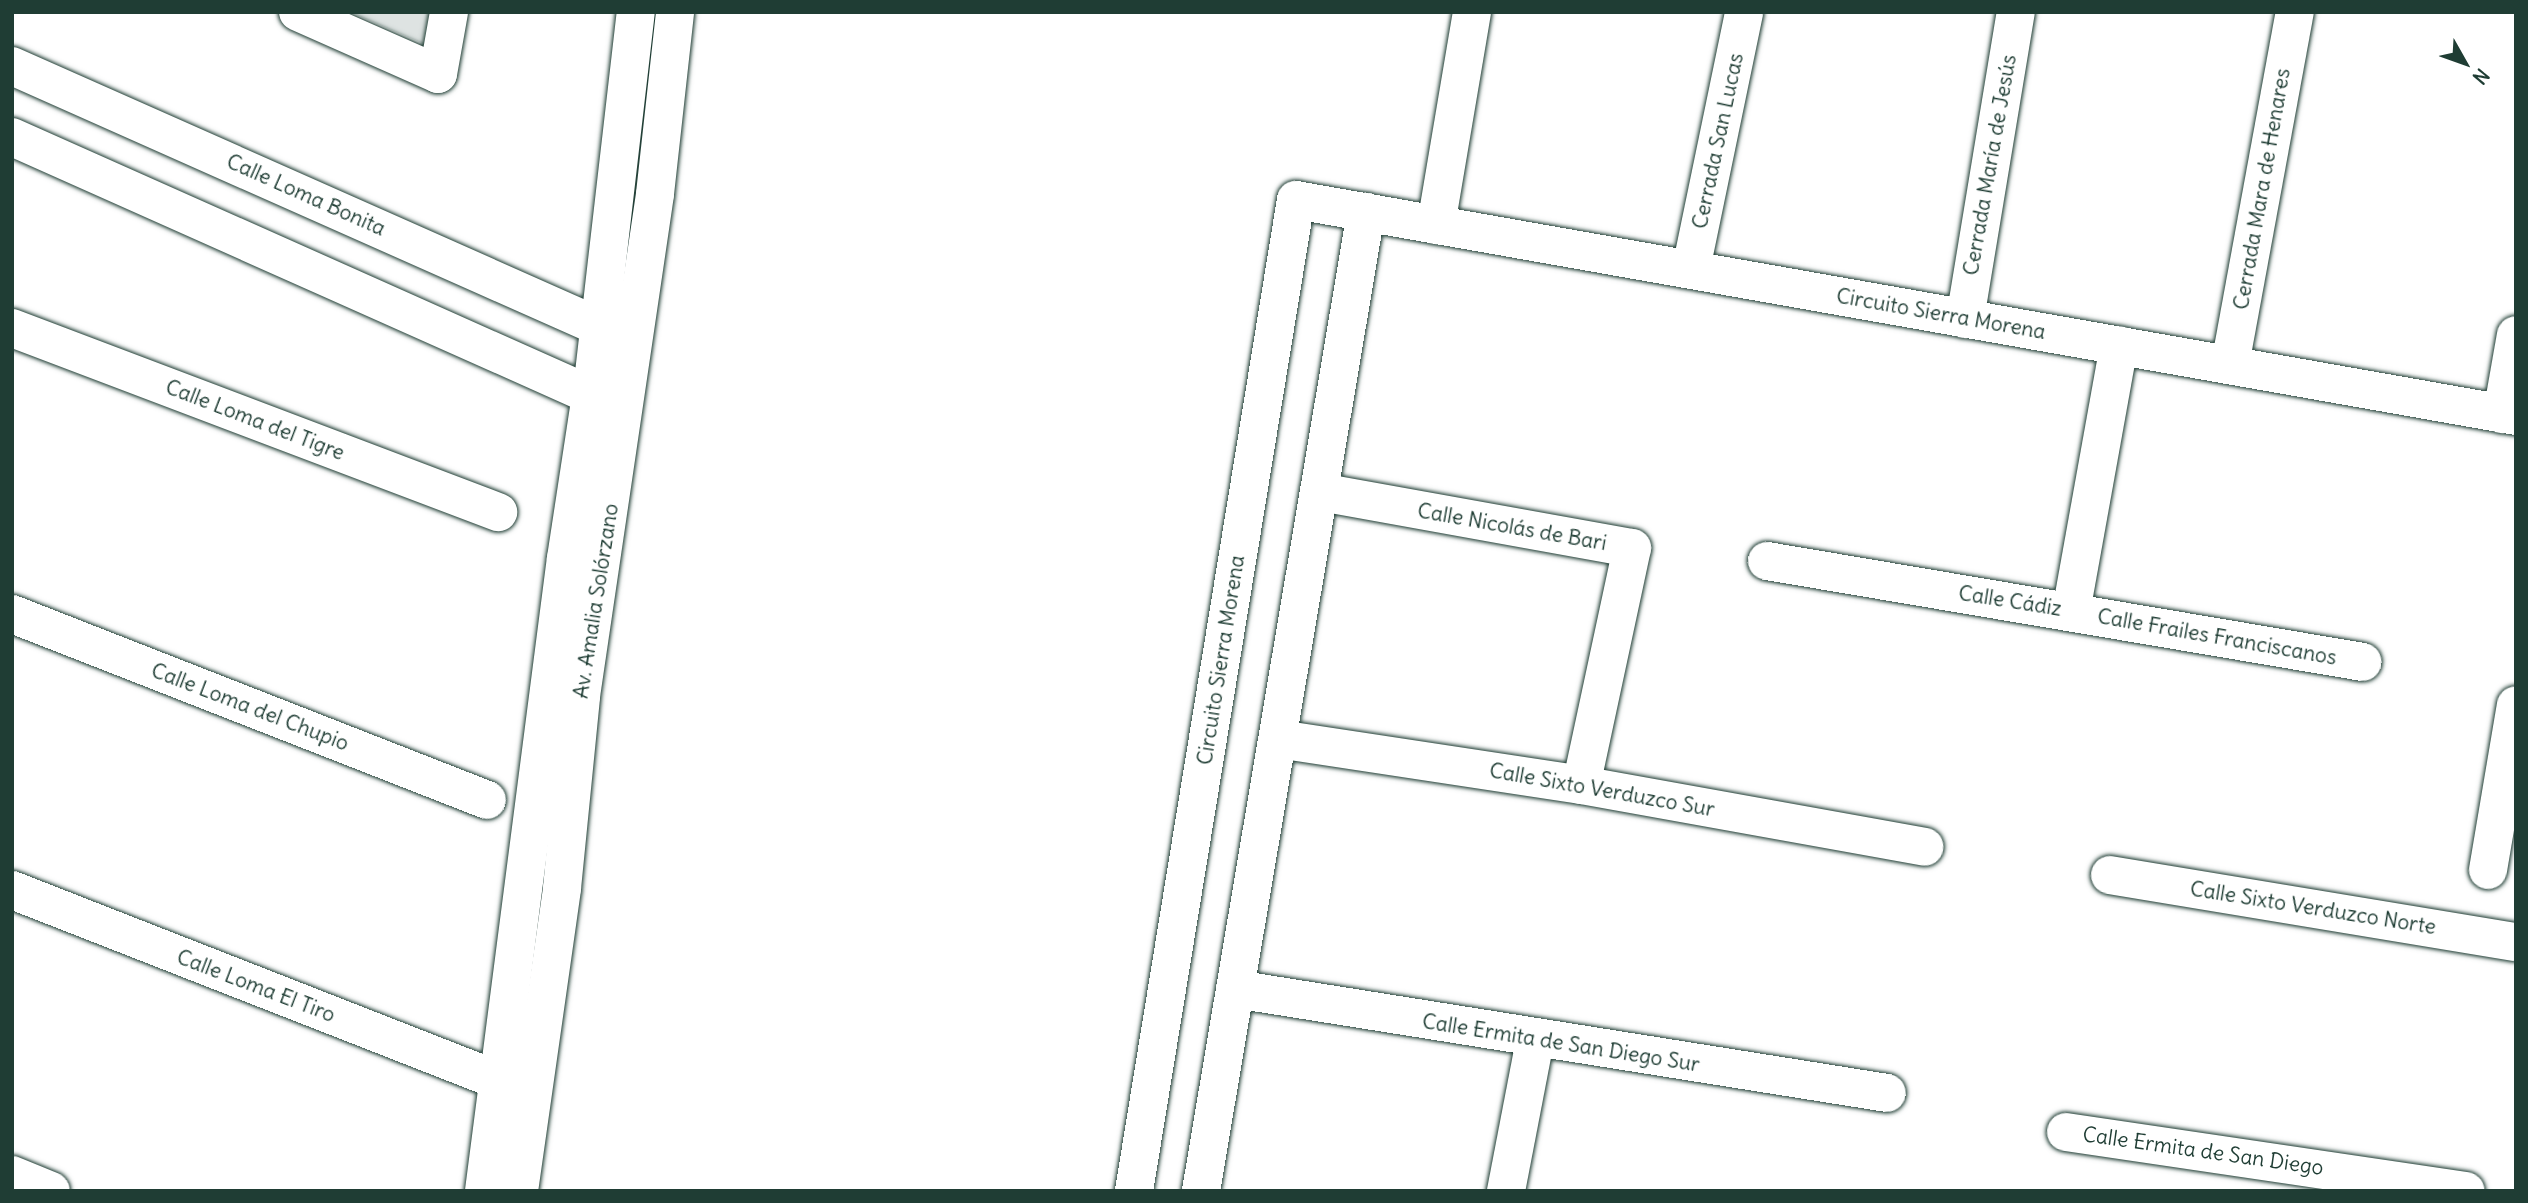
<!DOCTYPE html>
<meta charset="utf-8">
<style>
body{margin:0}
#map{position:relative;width:2528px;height:1203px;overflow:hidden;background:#fff;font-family:Delius,sans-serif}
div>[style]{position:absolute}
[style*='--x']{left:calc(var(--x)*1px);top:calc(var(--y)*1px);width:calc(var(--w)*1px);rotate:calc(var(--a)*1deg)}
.green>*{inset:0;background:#dee3e2}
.roads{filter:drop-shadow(0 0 2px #1f3d34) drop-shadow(0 0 2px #1f3d34)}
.minor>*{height:38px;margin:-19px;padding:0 19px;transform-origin:19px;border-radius:19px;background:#fff}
.secondary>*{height:38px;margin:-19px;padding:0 19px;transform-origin:19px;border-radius:19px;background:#fff}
span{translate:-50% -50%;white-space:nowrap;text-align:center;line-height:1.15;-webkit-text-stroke:6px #fff;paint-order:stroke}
.street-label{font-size:21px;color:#1f3d34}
.frame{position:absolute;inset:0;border:14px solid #1f3d34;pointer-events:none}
.north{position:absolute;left:2430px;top:28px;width:70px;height:70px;-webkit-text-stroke:5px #fff;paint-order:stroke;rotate:130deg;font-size:19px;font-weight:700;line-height:28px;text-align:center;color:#1f3d34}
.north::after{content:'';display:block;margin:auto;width:24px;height:32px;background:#1f3d34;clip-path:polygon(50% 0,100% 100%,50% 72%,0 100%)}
</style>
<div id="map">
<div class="green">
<div style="clip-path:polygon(350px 12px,435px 12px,429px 46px)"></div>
</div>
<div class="roads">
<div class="minor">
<div style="--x:298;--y:12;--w:153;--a:23.9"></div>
<div style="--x:438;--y:74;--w:63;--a:-79.9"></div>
<div style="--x:12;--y:66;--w:643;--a:23.94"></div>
<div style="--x:12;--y:137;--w:634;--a:24.02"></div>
<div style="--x:1436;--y:225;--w:216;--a:-80.4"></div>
<div style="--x:1691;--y:269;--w:262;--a:-78.3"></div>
<div style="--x:1965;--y:319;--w:311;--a:-80.6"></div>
<div style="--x:12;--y:328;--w:520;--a:20.74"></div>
<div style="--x:2230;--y:365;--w:359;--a:-79.6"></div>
<div style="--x:2502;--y:414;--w:80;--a:-80"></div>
<div style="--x:1320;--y:492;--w:317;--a:10.2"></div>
<div style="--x:1632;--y:548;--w:242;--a:102.1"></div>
<div style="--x:1767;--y:561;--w:604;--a:9.62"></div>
<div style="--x:2071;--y:612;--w:271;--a:-79.8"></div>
<div style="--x:12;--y:614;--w:510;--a:21.38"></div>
<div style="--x:1278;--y:739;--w:306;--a:8.6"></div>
<div style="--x:1581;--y:785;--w:349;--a:10.2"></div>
<div style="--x:2488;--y:870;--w:167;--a:-80.4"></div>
<div style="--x:2110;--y:875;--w:411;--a:9.4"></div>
<div style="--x:12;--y:890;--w:524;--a:21.38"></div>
<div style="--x:1235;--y:989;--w:660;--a:9.06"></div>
<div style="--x:2066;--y:1132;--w:404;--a:8.4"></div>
<div style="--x:12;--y:1175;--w:42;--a:22.3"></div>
<div style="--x:1134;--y:1191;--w:1004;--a:-80.72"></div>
<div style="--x:1296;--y:200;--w:1239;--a:10.04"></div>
<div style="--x:1201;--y:1191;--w:993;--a:-80.43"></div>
<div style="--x:1506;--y:1191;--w:153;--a:-79.1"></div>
</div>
<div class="secondary">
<div style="--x:484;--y:1191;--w:638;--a:-82.62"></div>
<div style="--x:566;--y:558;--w:178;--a:-81.3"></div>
<div style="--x:593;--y:382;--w:372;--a:-83.4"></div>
<div style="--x:519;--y:1191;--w:306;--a:-81.9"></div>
<div style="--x:562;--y:888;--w:193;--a:-84.3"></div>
<div style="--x:581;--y:696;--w:507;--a:-81.61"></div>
<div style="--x:655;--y:194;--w:183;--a:-83.7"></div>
</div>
</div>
<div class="street-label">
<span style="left:1718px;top:141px;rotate:-78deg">Cerrada San Lucas</span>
<span style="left:1990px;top:165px;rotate:-80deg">Cerrada María de Jesús</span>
<span style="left:2262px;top:189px;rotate:-80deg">Cerrada Mara de Henares</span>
<span style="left:306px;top:195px;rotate:24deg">Calle Loma Bonita</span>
<span style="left:1941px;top:314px;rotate:10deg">Circuito Sierra Morena</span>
<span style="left:255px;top:420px;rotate:21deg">Calle Loma del Tigre</span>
<span style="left:1512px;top:527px;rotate:10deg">Calle Nicolás de Bari</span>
<span style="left:596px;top:601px;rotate:-81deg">Av. Amalia Solórzano</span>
<span style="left:2010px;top:601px;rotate:9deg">Calle Cádiz</span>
<span style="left:2217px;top:637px;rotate:10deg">Calle Frailes Franciscanos</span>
<span style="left:1221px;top:660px;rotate:-81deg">Circuito Sierra Morena</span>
<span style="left:250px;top:707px;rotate:21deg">Calle Loma del Chupio</span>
<span style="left:1602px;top:790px;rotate:10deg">Calle Sixto Verduzco Sur</span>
<span style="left:2313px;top:908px;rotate:9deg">Calle Sixto Verduzco Norte</span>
<span style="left:256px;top:986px;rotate:21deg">Calle Loma El Tiro</span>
<span style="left:1561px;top:1043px;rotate:9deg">Calle Ermita de San Diego Sur</span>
<span style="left:2203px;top:1151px;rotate:8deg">Calle Ermita de San Diego</span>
</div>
<div class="frame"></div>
<div class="north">N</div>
</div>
